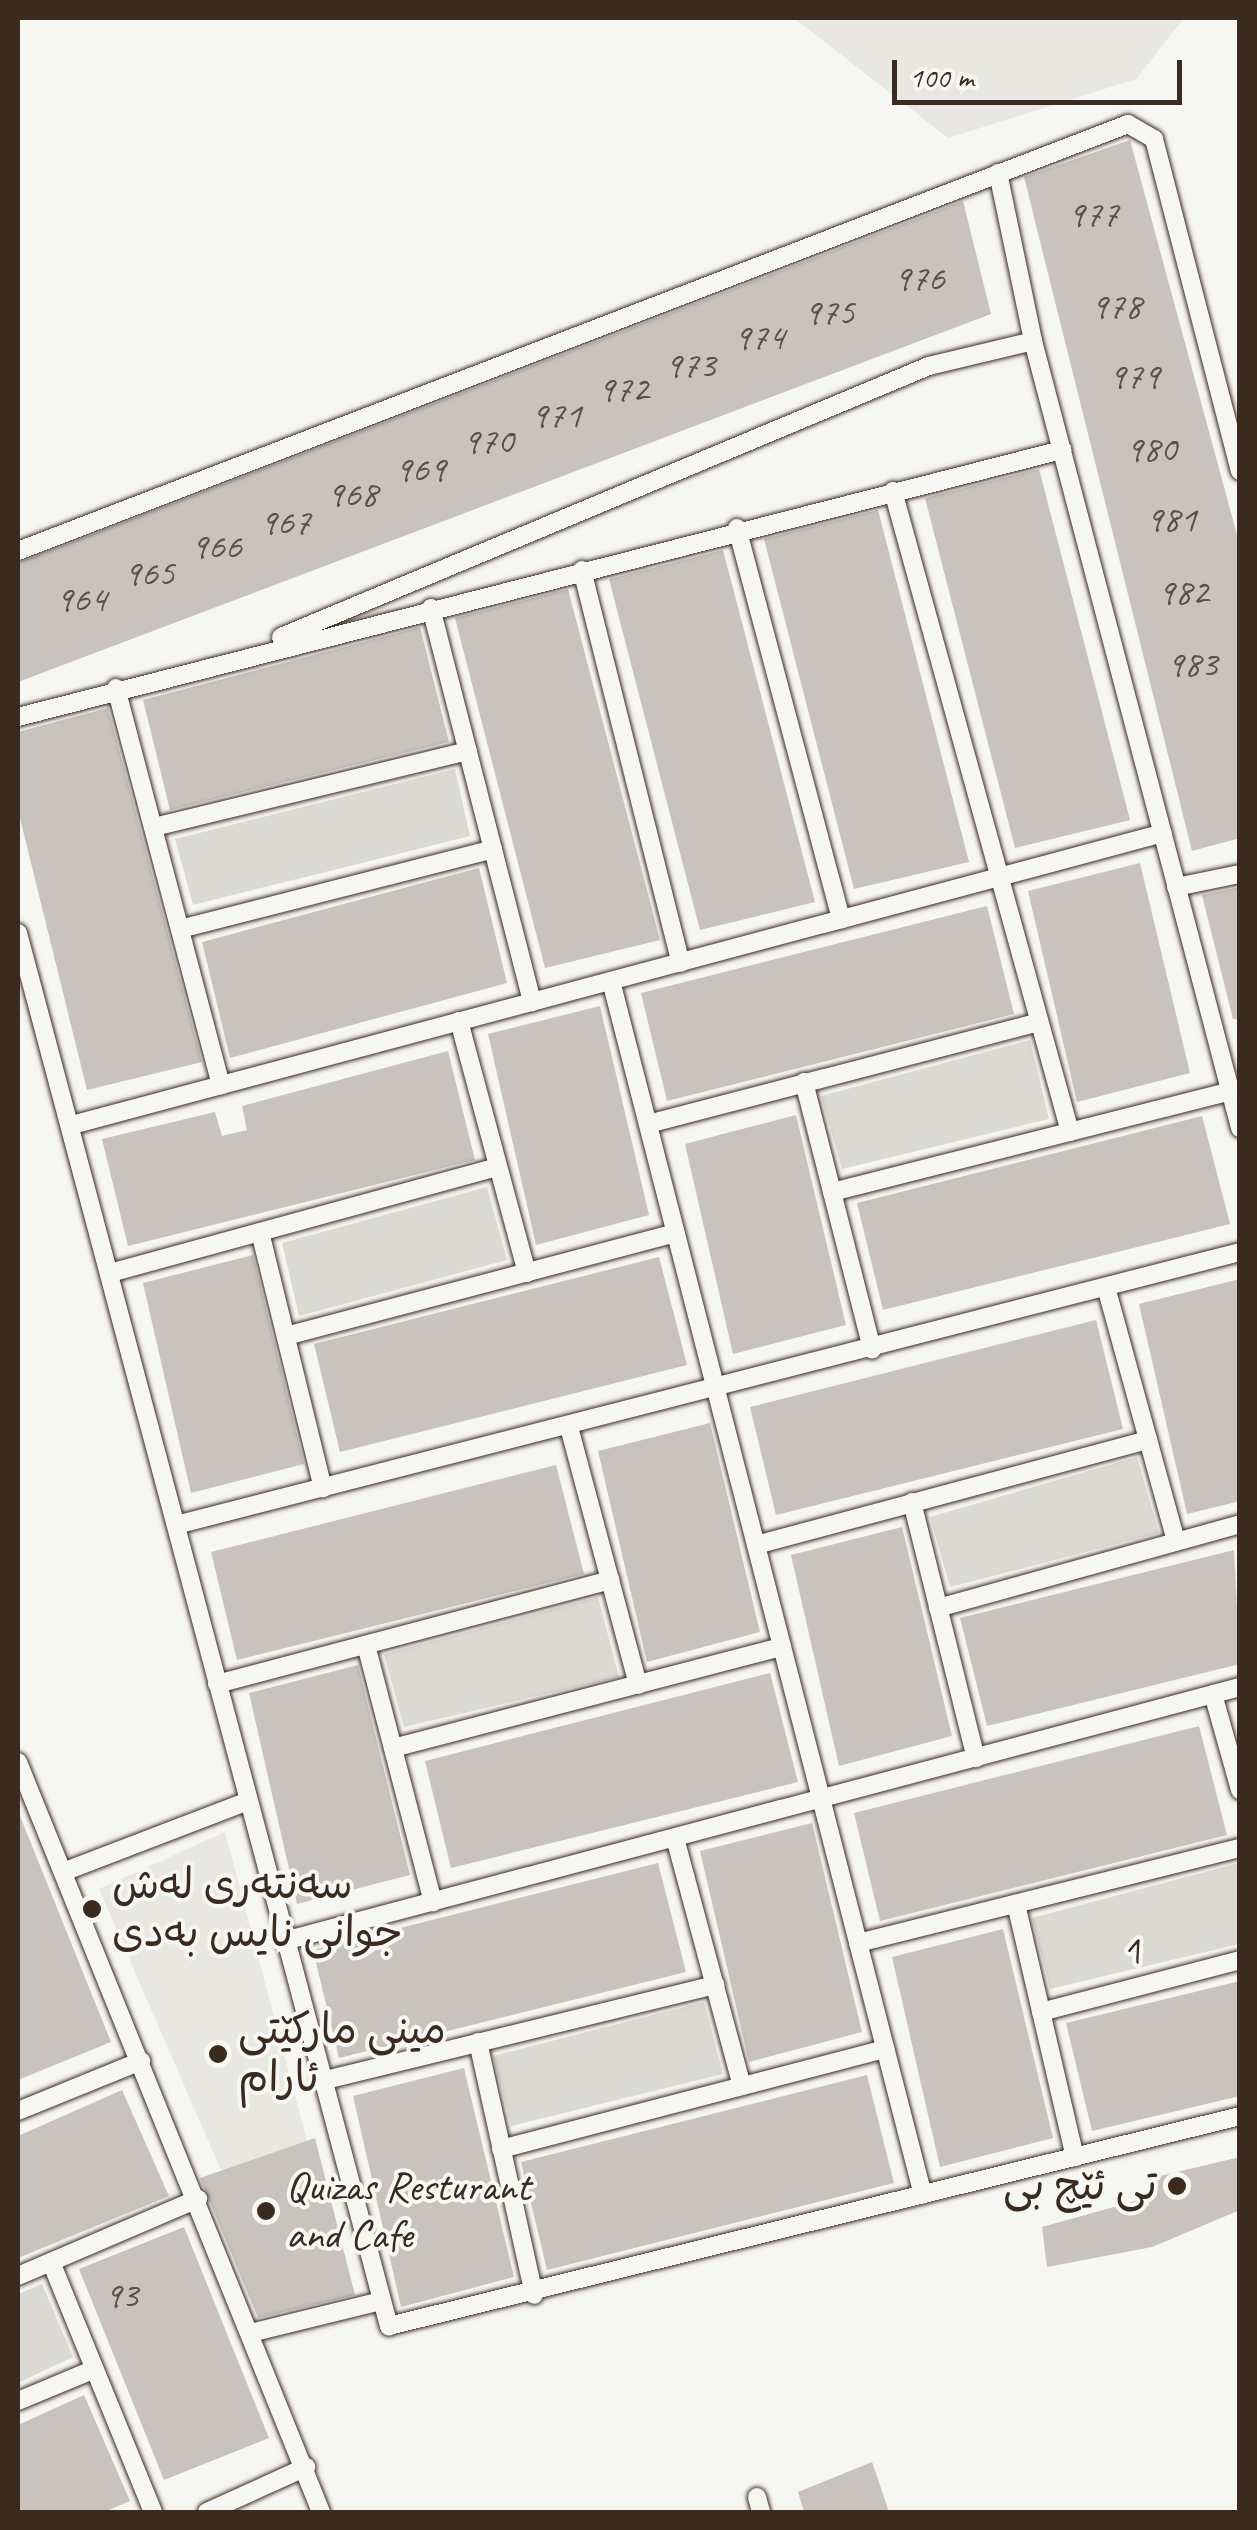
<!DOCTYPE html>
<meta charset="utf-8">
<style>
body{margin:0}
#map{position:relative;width:1257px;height:2530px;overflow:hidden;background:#f6f6f2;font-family:Caveat,"Playpen Sans Arabic",sans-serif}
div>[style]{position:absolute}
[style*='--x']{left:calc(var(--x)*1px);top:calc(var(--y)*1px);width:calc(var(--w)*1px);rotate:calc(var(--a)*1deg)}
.built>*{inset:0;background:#e8e7e2}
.green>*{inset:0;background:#dad9d3}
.building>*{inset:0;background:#c8c3be}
.roads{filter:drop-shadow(0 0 2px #3b2a1e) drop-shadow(0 0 2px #3b2a1e)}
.street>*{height:18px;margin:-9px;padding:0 9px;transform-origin:9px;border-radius:9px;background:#f6f6f2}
.dots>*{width:28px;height:28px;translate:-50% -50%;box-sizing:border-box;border:5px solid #f6f6f2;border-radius:50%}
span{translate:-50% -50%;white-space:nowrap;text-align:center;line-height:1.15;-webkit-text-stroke:8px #f6f6f2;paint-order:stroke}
.number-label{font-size:38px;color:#5e5046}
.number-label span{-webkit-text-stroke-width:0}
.poi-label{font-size:42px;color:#3b2a1e}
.left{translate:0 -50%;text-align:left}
.right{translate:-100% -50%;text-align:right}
.street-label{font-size:42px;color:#3b2a1e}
.frame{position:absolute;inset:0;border:20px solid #3b2a1e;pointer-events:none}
.scale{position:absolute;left:892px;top:60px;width:290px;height:45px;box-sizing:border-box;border:5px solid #3b2a1e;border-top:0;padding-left:12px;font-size:30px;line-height:35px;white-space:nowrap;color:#3b2a1e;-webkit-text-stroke:8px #f6f6f2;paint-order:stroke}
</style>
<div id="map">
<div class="built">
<div style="clip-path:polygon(794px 18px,1184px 18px,1136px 79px,948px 138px)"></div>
<div style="clip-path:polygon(225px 1832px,307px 2141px,223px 2175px,99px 1889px)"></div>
</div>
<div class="green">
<div style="clip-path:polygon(455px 769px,470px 836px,193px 905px,175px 839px)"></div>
<div style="clip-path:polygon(1030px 1040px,1049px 1119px,842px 1169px,821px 1096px)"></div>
<div style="clip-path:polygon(487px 1187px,507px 1260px,299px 1316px,282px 1243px)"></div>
<div style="clip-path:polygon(1137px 1457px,1159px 1533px,950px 1587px,930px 1517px)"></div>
<div style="clip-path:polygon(598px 1597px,619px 1677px,404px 1727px,384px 1654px)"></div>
<div style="clip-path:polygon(1239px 1863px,1239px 1944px,1050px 1989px,1032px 1918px)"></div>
<div style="clip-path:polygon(704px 2002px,723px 2074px,511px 2126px,493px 2056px)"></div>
<div style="clip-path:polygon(42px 2284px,73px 2357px,18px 2383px,18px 2294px)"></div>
</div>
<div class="building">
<div style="clip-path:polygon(1130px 140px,1240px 546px,1240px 838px,1192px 851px,1024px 177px)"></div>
<div style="clip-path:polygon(963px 201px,991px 314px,18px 682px,18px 563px)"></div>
<div style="clip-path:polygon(1039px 469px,1130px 820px,1015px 848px,925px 498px)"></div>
<div style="clip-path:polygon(878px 510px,969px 862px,854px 889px,764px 539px)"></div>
<div style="clip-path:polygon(723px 550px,815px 902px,700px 930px,609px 579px)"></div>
<div style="clip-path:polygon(568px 589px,660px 940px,545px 968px,455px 618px)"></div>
<div style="clip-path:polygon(420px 627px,449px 742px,170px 810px,143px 700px)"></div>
<div style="clip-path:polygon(108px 708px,202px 1062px,87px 1090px,18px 810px,18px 732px)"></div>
<div style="clip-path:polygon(1140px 863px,1190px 1073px,1077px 1102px,1028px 891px)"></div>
<div style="clip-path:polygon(479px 868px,507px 983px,230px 1058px,202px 942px)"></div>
<div style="clip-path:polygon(1240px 887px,1240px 1019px,1233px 1019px,1202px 895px)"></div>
<div style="clip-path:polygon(987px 906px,1014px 1014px,667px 1101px,641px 993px)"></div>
<div style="clip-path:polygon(600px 1006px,649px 1215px,536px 1245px,488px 1034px)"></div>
<div style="clip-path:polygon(448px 1051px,475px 1160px,128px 1246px,102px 1139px,215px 1112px,222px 1136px,247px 1130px,242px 1106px)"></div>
<div style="clip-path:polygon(796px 1115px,846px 1325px,733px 1354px,685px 1144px)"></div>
<div style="clip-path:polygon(1202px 1116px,1230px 1224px,883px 1310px,857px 1203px)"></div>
<div style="clip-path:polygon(253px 1255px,304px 1464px,191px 1493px,143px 1283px)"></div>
<div style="clip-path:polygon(659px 1257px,687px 1365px,340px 1452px,314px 1344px)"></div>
<div style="clip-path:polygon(1240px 1279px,1240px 1501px,1187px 1514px,1139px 1304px)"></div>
<div style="clip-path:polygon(1096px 1320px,1123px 1429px,776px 1515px,750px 1407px)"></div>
<div style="clip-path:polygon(710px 1423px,760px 1632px,647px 1662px,598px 1451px)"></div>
<div style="clip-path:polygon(556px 1465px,584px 1574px,237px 1660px,211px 1552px)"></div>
<div style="clip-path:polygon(902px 1527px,952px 1736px,839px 1766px,791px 1555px)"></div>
<div style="clip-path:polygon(1234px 1550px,1240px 1664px,987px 1726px,960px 1618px)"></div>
<div style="clip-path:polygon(358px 1665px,410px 1875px,297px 1904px,249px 1693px)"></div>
<div style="clip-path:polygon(770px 1673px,798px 1782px,451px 1868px,425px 1761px)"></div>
<div style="clip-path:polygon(1199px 1726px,1227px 1835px,880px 1921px,854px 1813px)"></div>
<div style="clip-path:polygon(18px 1811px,111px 2042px,18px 2080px)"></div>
<div style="clip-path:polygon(812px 1823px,862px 2032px,749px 2062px,700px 1851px)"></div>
<div style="clip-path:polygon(658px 1863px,686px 1972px,339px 2058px,313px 1950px)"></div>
<div style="clip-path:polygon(1003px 1929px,1053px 2138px,940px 2167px,892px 1957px)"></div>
<div style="clip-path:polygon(1240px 1981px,1240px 2096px,1092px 2131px,1066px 2023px)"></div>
<div style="clip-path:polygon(464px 2068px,514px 2277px,401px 2307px,353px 2096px)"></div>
<div style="clip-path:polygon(867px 2075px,894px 2183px,547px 2270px,521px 2162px)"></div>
<div style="clip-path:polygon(122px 2090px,169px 2196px,18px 2258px,18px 2136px)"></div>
<div style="clip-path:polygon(315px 2138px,355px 2295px,258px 2318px,200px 2178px)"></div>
<div style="clip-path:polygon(1240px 2157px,1240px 2210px,1152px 2247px,1047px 2267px,1042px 2227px,1157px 2195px,1152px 2178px)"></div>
<div style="clip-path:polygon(184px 2227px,269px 2438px,164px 2480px,79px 2269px)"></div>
<div style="clip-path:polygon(84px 2395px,130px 2501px,104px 2512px,18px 2512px,18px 2425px)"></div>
<div style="clip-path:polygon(872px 2462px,889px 2512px,804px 2512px,798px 2492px)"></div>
</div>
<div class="roads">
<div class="street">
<div style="--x:998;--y:173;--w:172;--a:78.2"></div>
<div style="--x:1033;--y:341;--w:814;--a:75.26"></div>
<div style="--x:893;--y:491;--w:665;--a:74.56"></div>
<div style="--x:737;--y:528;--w:405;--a:75.1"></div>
<div style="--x:18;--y:551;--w:1189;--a:-21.04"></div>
<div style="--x:1128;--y:124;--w:30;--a:30"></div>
<div style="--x:1154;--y:139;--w:343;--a:75.5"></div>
<div style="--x:582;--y:570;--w:405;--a:75.9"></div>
<div style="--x:431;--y:608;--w:407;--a:75.6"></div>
<div style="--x:281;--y:637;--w:702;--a:-22.7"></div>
<div style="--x:929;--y:366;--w:107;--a:-13.5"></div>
<div style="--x:116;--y:688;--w:411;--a:75.2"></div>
<div style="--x:18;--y:717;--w:1078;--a:-14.35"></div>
<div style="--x:154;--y:827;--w:323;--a:-13.6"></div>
<div style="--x:1176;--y:887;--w:65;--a:-11.5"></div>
<div style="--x:180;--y:929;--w:323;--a:-14.3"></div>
<div style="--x:18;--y:933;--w:1442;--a:75.09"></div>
<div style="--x:389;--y:2326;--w:877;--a:-13.86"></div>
<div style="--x:611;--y:981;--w:1253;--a:75.59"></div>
<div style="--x:459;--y:1021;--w:261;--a:74.9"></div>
<div style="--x:804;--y:1082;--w:276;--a:75.7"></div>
<div style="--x:648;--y:1124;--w:404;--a:-14.6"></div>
<div style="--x:72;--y:1125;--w:1129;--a:-14.98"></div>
<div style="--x:832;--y:1192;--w:411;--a:-14.2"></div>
<div style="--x:260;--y:1232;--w:264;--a:76.2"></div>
<div style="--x:110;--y:1273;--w:402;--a:-15.3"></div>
<div style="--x:1106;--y:1287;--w:263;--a:74.6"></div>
<div style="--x:286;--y:1336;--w:403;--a:-14.8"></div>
<div style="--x:569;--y:1427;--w:267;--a:75"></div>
<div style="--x:912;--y:1502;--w:264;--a:76"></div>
<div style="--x:176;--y:1525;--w:1098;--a:-14.39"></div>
<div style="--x:756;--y:1545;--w:406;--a:-15"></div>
<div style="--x:938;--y:1608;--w:313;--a:-15.5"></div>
<div style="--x:366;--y:1645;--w:266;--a:75.4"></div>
<div style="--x:217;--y:1684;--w:407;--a:-14.8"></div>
<div style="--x:1213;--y:1694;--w:100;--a:74.3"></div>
<div style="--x:393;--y:1748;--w:402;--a:-14.6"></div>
<div style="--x:18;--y:1762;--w:809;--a:68"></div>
<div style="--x:675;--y:1838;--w:257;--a:74.9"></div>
<div style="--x:63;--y:1872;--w:198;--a:-21"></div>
<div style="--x:1016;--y:1904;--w:260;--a:76.9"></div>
<div style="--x:284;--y:1941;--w:989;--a:-14.88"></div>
<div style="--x:858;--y:1943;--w:394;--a:-14"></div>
<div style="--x:1041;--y:2012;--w:206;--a:-14.6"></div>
<div style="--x:478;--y:2042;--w:259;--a:77.5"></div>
<div style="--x:321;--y:2081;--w:406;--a:-13.7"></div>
<div style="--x:18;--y:2111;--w:133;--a:-22.1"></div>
<div style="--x:501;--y:2149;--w:397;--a:-14.6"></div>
<div style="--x:51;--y:2262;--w:270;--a:67.8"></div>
<div style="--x:18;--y:2276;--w:196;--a:-23.2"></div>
<div style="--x:254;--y:2332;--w:127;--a:-13.7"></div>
<div style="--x:18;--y:2401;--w:83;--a:-22.6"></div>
<div style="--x:757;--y:2497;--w:16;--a:75"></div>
<div style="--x:207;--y:2512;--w:109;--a:-24.4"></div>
</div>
</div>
<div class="dots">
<div style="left:92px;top:1909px;background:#3b2a1e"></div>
<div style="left:218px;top:2054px;background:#3b2a1e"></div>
<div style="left:1177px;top:2186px;background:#3b2a1e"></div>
<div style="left:266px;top:2211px;background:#3b2a1e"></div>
</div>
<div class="number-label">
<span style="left:1093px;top:214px">977</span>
<span style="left:919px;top:278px">976</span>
<span style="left:1116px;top:306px">978</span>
<span style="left:829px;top:312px">975</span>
<span style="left:759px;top:337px">974</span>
<span style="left:690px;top:365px">973</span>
<span style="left:1134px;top:376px">979</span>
<span style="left:623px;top:389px">972</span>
<span style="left:556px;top:415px">971</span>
<span style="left:488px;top:441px">970</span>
<span style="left:1151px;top:449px">980</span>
<span style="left:420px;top:469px">969</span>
<span style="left:352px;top:494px">968</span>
<span style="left:1171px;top:519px">981</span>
<span style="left:285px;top:522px">967</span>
<span style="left:216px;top:546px">966</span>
<span style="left:149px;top:573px">965</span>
<span style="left:1183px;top:592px">982</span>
<span style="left:81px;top:599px">964</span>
<span style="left:1192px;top:664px">983</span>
<span style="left:121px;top:2295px">93</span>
</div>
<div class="poi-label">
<span class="left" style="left:112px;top:1909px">سەنتەری لەش<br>جوانی نایس بەدی</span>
<span class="left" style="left:238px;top:2054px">مينی ماركێتی<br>ئارام</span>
<span class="right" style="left:1157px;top:2186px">تی ئێچ بی</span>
<span class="left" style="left:286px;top:2211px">Quizas Resturant<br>and Cafe</span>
</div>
<div class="street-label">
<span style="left:1131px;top:1952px;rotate:-15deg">1</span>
</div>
<div class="frame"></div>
<div class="scale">100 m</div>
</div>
